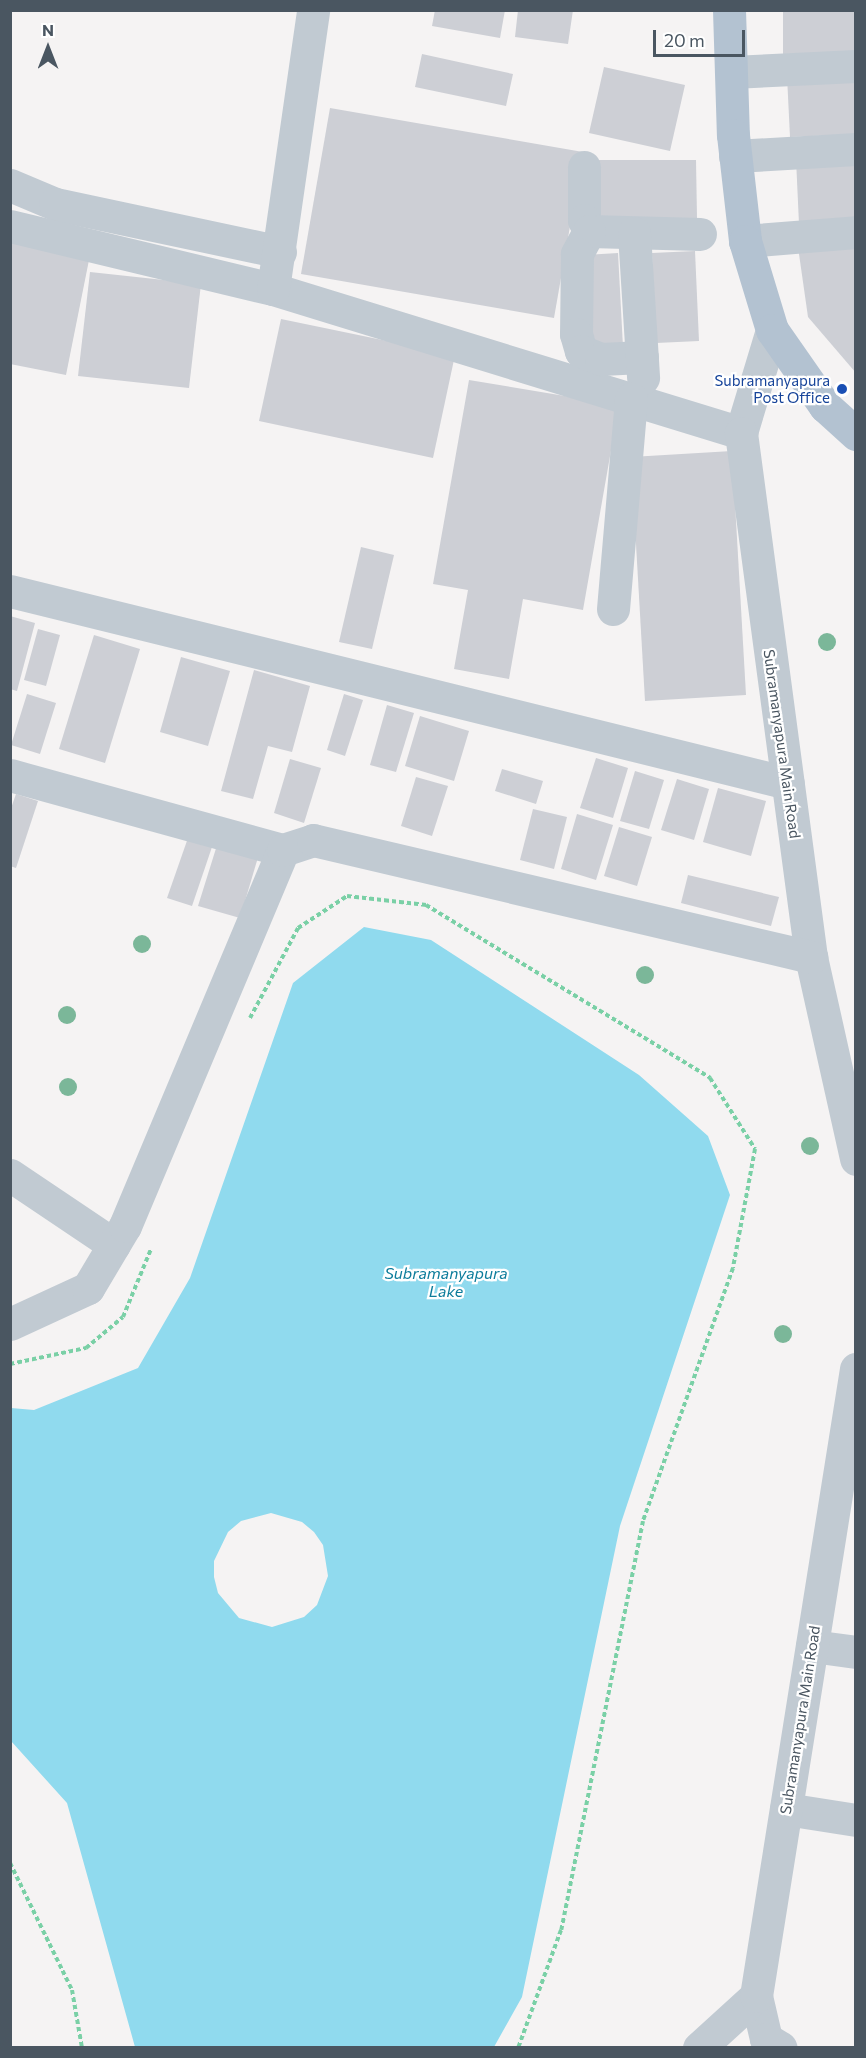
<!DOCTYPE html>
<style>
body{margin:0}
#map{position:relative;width:866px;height:2058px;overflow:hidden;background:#f5f3f3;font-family:Commissioner,sans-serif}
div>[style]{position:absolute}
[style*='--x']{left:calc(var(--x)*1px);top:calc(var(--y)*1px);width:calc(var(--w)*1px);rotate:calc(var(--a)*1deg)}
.water>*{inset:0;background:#90daee}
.building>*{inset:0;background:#cdcfd5}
.path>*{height:4px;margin-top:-2px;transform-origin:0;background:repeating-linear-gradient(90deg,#7ad0a6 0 4.5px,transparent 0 7.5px)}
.minor>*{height:33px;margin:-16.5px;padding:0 16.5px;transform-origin:16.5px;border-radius:16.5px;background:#c1cad2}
.major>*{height:33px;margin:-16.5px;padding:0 16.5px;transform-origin:16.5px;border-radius:16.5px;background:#b3c2d1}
.trees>*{width:18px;height:18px;margin:-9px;border-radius:50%;background:#7bb799}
.dots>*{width:16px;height:16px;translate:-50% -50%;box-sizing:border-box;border:3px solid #fff;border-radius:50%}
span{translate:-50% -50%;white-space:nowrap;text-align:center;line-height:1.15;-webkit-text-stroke:4.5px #fff;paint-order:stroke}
.transit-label{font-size:15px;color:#164399}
.right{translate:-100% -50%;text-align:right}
.street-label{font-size:15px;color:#4a5661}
.water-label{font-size:16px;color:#0c7c9b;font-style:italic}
.frame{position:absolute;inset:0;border:12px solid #4a5661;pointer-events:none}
.north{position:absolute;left:18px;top:18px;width:60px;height:60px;-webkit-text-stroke:4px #fff;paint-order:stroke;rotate:0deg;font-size:16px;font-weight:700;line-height:24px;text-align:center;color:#4a5661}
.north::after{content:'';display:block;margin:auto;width:21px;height:27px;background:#4a5661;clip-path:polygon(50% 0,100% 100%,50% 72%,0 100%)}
.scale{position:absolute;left:653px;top:30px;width:92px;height:27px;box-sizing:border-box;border:3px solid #4a5661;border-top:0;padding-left:8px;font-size:18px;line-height:21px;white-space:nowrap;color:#4a5661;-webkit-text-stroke:4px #fff;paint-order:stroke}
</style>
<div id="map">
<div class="water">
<div style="clip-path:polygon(evenodd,364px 927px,431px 940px,639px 1075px,708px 1136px,730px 1195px,620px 1526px,522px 1997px,494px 2047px,135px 2047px,67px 1803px,11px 1741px,11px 1408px,34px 1410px,138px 1368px,190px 1278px,293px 983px,364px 927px,271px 1513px,302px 1522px,314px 1532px,323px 1545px,328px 1576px,317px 1605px,304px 1617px,272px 1627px,239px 1618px,218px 1593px,214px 1577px,214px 1561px,228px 1532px,241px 1521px,271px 1513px)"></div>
</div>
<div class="building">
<div style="clip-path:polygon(435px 10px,505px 10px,500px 38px,432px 26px)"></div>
<div style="clip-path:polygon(518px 10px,573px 10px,568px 44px,515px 37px)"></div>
<div style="clip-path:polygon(783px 10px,856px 10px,856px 53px,783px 54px)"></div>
<div style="clip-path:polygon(422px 54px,513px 74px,506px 106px,415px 87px)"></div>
<div style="clip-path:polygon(604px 67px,685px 85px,670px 151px,589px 133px)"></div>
<div style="clip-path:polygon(856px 73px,856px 134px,790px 137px,787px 76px)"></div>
<div style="clip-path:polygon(330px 108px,583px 152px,554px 318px,301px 274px)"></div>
<div style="clip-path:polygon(856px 157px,856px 222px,799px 224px,796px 159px)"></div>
<div style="clip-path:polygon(597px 160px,696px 160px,697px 218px,598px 219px)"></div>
<div style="clip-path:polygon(10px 234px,91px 250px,66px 375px,10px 364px)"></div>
<div style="clip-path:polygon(856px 237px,856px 373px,808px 317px,797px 240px)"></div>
<div style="clip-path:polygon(695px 251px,699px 341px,656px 343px,652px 253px)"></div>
<div style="clip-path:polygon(618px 253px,623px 347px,590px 349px,585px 255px)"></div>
<div style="clip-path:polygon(90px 272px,201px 284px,189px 388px,78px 376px)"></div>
<div style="clip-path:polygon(281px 319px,455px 355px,433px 458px,259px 421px)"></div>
<div style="clip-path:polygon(469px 380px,619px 405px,583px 610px,523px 599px,509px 679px,454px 669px,468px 590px,433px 584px)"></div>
<div style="clip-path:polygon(732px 451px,746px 695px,645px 701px,631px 457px)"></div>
<div style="clip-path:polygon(361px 547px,394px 555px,372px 649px,339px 642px)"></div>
<div style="clip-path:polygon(10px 616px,35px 623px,17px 691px,10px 689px)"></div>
<div style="clip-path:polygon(38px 629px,60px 635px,46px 686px,24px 680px)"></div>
<div style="clip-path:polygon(94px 635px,140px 649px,105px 763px,59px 749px)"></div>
<div style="clip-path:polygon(181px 657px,230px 671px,208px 746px,160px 732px)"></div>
<div style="clip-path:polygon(254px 670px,310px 686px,292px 752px,268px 746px,253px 799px,221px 791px)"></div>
<div style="clip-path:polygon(27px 694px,56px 703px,40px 754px,11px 745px)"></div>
<div style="clip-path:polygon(344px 694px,363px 700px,345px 756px,327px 750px)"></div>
<div style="clip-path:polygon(387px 705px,414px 713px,396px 772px,370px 765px)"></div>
<div style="clip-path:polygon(420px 716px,469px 731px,454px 781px,405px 766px)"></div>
<div style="clip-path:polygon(596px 758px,628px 768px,613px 818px,580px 808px)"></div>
<div style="clip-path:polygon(290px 759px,321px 768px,304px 823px,274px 813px)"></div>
<div style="clip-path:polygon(502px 769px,543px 781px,536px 804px,495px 791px)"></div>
<div style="clip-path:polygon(635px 771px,664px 780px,649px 829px,620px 821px)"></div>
<div style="clip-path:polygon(416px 777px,448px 786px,432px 836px,401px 826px)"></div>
<div style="clip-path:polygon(677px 779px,709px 789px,694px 840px,661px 830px)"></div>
<div style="clip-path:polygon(718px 788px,766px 801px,751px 856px,703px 842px)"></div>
<div style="clip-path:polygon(16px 794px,38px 801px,16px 868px,10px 866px,10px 811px)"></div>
<div style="clip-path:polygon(533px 809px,567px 817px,554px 869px,520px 860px)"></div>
<div style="clip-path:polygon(577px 814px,613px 825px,596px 880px,561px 869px)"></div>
<div style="clip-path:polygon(619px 827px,652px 837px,637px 886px,604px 876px)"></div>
<div style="clip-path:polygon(189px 835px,213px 844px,192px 906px,167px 898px)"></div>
<div style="clip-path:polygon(218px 842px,259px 854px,240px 918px,198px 906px)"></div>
<div style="clip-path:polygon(688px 875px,779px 897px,771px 926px,681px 903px)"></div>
</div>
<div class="path">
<div style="--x:250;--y:1018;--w:102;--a:-61.9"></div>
<div style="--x:298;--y:928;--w:59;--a:-33.1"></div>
<div style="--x:347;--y:896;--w:80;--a:6.5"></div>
<div style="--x:426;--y:905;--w:333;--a:31.3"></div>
<div style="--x:710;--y:1078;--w:84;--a:57.6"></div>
<div style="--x:755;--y:1149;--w:121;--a:100.5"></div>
<div style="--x:733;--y:1268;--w:269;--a:109.6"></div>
<div style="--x:643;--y:1521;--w:417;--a:101.3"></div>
<div style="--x:561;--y:1930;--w:126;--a:110"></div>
<div style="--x:10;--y:1364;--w:78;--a:-11.9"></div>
<div style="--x:86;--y:1348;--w:48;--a:-40"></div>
<div style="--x:123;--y:1317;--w:74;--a:-67.6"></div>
<div style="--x:10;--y:1863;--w:141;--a:64"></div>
<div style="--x:72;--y:1990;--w:59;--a:80.2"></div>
</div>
<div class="minor">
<div style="--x:732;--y:72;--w:124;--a:-2.8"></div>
<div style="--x:735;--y:156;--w:121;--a:-3.3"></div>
<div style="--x:584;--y:167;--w:53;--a:90"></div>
<div style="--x:584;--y:220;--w:12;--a:66"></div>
<div style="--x:589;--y:231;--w:111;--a:1.5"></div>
<div style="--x:10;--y:185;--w:49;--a:22.9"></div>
<div style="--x:55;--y:204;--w:230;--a:12"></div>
<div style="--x:10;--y:226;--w:270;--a:13.5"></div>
<div style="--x:273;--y:289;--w:490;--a:17.1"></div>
<div style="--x:589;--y:231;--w:26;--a:118"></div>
<div style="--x:577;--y:254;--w:80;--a:90.7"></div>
<div style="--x:576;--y:334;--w:18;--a:74"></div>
<div style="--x:581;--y:351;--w:22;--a:22"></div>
<div style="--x:601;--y:359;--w:41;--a:-2.8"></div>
<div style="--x:634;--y:233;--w:145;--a:86.4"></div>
<div style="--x:745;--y:241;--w:111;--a:-4.6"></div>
<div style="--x:273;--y:289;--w:282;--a:-81.8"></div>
<div style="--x:772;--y:330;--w:108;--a:106.8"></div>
<div style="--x:741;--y:433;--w:529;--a:82.39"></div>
<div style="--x:811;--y:957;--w:207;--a:77.4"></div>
<div style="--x:10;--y:591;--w:801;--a:13.86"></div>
<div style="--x:613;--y:609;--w:211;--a:-85.1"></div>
<div style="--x:10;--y:775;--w:283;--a:15.4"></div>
<div style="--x:10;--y:1175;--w:125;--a:33.9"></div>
<div style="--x:10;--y:1324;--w:86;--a:-24.8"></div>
<div style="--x:88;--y:1288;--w:72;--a:-59.2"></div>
<div style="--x:125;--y:1226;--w:408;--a:-67.2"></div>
<div style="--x:283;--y:850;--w:32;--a:-18"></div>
<div style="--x:313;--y:840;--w:512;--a:13.22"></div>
<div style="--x:812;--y:1646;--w:44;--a:7.8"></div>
<div style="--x:786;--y:1809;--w:71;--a:8.9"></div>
<div style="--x:756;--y:1996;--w:44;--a:76.9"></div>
<div style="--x:766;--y:2039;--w:17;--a:31"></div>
<div style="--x:699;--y:2048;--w:77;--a:-42.4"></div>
<div style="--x:756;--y:1996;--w:635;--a:-80.94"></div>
</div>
<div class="major">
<div style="--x:729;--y:10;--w:125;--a:88.2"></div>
<div style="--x:733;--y:135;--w:107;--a:83.5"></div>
<div style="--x:745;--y:241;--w:93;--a:73.1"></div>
<div style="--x:772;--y:330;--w:93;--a:55.1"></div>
<div style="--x:825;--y:406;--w:42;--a:42.1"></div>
</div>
<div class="trees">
<div style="left:827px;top:642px"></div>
<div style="left:142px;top:944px"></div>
<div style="left:645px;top:975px"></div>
<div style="left:67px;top:1015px"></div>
<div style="left:68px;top:1087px"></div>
<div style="left:810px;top:1146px"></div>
<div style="left:783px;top:1334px"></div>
</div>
<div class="dots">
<div style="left:842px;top:389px;background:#1a4fb4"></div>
</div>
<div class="transit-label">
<span class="right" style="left:830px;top:389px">Subramanyapura<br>Post Office</span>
</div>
<div class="street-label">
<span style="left:782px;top:744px;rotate:82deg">Subramanyapura Main Road</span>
<span style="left:800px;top:1720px;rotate:-81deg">Subramanyapura Main Road</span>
</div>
<div class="water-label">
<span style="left:446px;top:1282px">Subramanyapura<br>Lake</span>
</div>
<div class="frame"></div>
<div class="north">N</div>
<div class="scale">20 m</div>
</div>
